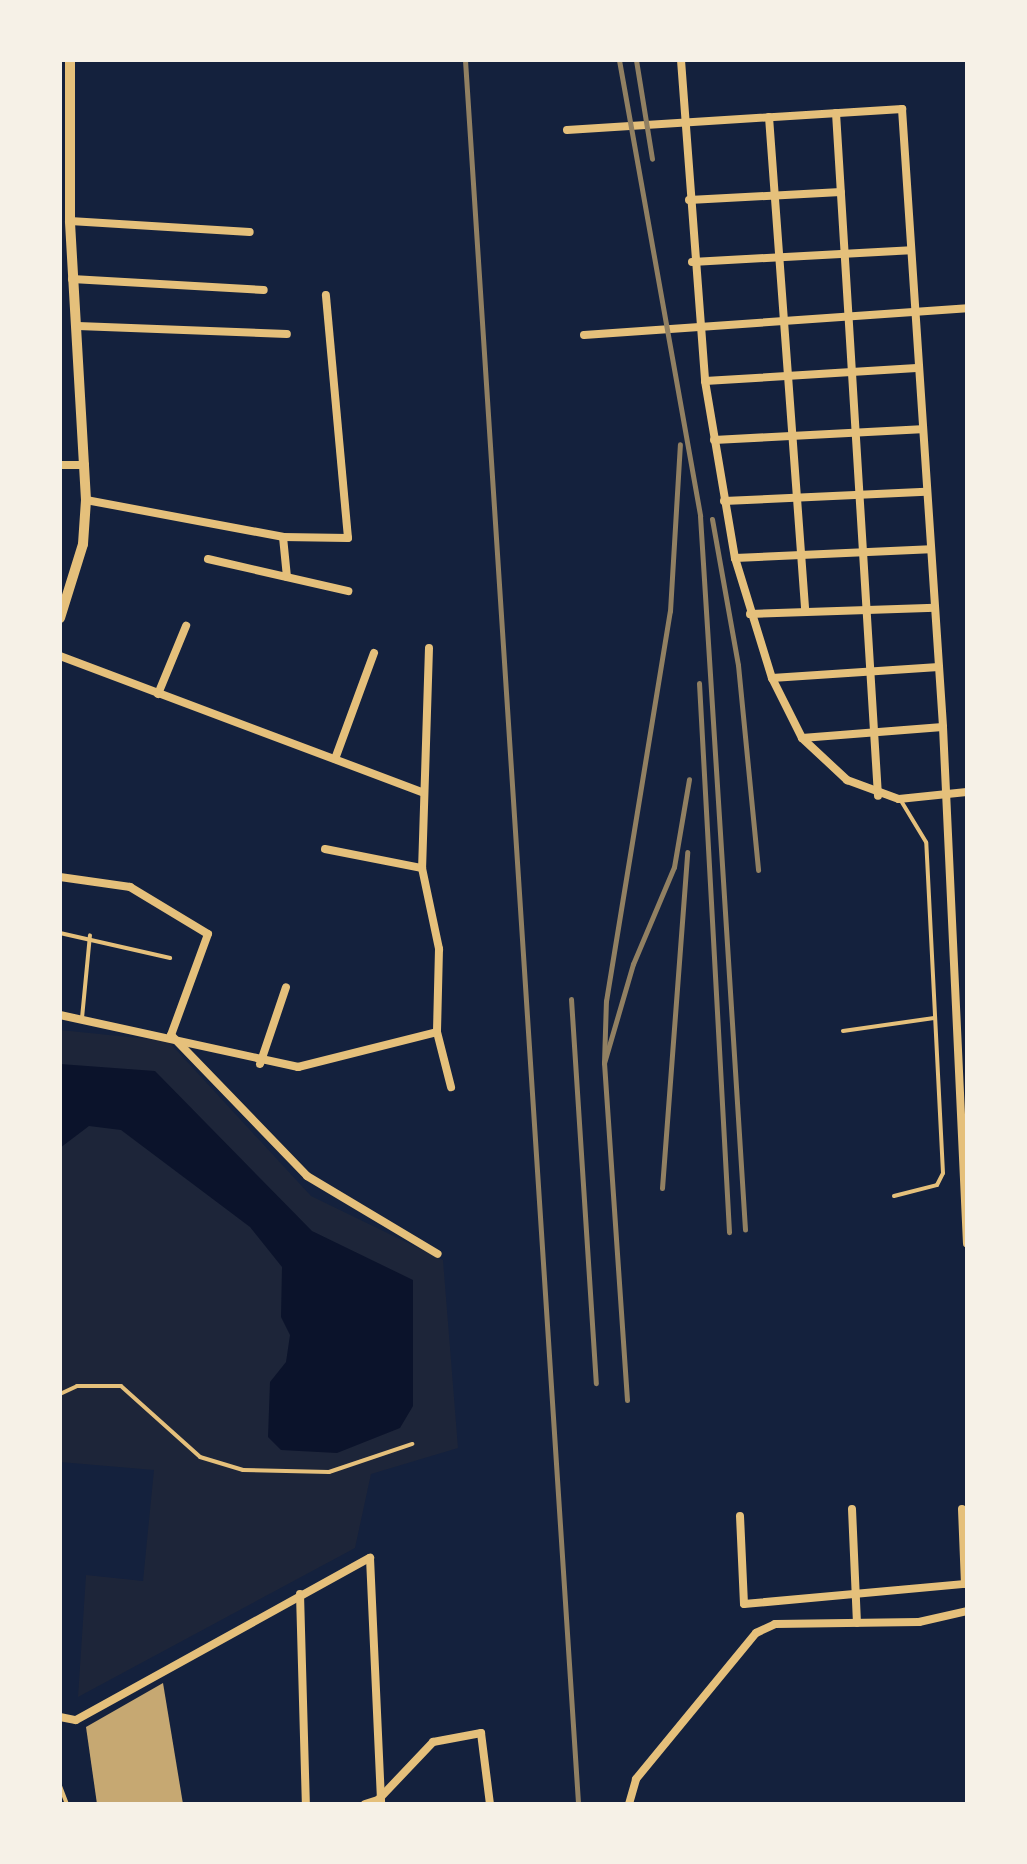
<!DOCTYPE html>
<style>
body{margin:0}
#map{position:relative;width:1027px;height:1864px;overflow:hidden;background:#14213d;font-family:Jost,sans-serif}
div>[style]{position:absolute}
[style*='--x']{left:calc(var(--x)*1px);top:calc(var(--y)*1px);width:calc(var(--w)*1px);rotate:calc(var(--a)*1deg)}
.green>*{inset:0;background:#1d2539}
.water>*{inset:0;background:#0b132b}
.building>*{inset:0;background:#c6a872}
.service>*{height:4px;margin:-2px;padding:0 2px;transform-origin:2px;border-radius:2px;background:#e5c07b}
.minor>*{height:8px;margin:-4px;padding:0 4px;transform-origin:4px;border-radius:4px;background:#e5c07b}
.secondary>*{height:10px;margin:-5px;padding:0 5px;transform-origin:5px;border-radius:5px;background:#e5c07b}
.rail>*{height:5px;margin:-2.5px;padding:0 2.5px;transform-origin:2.5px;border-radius:2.5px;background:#918062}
span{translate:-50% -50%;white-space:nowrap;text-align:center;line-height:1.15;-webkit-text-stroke:10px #f6f1e7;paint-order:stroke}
.frame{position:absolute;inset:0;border:62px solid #f6f1e7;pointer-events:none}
</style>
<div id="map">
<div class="green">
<div style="clip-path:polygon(60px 1030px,168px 1041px,311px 1196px,443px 1260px,458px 1448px,371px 1474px,355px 1548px,78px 1697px,86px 1575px,143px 1581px,154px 1470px,60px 1462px)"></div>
</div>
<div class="water">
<div style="clip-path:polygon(60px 1064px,155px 1071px,312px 1231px,413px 1280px,413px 1406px,400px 1428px,337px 1453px,281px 1450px,268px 1437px,270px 1382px,286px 1362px,290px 1335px,281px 1317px,282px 1267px,250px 1227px,121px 1130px,89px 1126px,60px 1148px)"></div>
</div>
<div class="building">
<div style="clip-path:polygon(163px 1683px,183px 1804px,97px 1804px,86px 1727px)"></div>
</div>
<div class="service">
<div style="--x:60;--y:933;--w:113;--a:12.8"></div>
<div style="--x:82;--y:1018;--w:83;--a:-84.5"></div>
<div style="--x:843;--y:1031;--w:92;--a:-8.1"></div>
<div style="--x:894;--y:1196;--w:44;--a:-14.3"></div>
<div style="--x:937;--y:1185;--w:13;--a:-63"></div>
<div style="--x:943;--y:1173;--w:331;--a:-92.9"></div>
<div style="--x:926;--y:842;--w:50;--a:-121.2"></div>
<div style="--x:60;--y:1394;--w:19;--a:-25"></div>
<div style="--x:77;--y:1386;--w:44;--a:0"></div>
<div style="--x:121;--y:1386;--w:106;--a:41.9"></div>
<div style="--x:200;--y:1457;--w:45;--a:16.8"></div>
<div style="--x:243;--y:1470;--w:86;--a:1.3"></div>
<div style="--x:329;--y:1472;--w:88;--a:-18.6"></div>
<div style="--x:60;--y:1786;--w:19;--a:69"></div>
</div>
<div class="minor">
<div style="--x:681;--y:60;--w:322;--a:85.7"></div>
<div style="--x:705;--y:381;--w:180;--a:80.4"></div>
<div style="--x:735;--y:558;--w:126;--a:72.9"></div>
<div style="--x:772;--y:678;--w:67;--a:63.4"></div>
<div style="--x:802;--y:738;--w:62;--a:43"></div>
<div style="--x:847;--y:780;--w:55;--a:20.1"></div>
<div style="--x:899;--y:799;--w:68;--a:-5.9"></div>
<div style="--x:836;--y:113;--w:684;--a:86.48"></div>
<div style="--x:769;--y:117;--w:496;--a:85.8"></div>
<div style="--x:567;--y:130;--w:336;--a:-3.6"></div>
<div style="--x:902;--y:109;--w:619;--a:86.2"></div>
<div style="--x:943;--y:727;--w:517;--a:87.34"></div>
<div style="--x:689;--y:200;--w:152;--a:-3"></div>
<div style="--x:70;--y:221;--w:180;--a:3.5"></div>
<div style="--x:692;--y:262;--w:219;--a:-3.1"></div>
<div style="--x:72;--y:279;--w:192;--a:3.3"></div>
<div style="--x:78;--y:326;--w:209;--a:2.2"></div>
<div style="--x:584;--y:335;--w:384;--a:-4"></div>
<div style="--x:705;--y:381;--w:212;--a:-3.5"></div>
<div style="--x:714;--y:440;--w:207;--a:-3"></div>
<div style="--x:60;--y:465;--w:25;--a:0"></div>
<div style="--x:86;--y:500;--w:200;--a:10.6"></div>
<div style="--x:283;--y:537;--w:65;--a:0.9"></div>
<div style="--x:348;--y:538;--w:244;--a:-95.2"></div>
<div style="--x:724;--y:501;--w:202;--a:-2.6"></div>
<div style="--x:283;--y:537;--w:40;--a:84.3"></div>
<div style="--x:735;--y:558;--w:195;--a:-2.6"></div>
<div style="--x:208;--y:559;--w:144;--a:12.9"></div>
<div style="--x:750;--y:614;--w:185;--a:-1.9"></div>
<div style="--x:429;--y:648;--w:220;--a:91.8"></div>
<div style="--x:422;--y:868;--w:83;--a:78.1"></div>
<div style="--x:439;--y:949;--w:83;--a:91.4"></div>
<div style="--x:437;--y:1032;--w:57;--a:75.7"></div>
<div style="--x:60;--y:656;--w:387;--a:20.6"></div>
<div style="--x:772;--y:678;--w:167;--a:-3.8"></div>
<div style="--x:158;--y:694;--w:74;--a:-67.6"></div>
<div style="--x:802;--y:738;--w:141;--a:-4.5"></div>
<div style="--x:335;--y:759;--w:113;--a:-69.8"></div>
<div style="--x:325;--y:849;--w:99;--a:11.1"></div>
<div style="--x:60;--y:877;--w:71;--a:8.1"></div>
<div style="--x:130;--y:887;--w:91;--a:31.1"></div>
<div style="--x:208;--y:934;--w:108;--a:110.1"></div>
<div style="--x:171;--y:1035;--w:196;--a:46"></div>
<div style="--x:307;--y:1176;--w:152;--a:30.8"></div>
<div style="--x:60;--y:1015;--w:244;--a:12.3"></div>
<div style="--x:298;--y:1067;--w:143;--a:-14.1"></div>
<div style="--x:260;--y:1064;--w:81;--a:-71.3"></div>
<div style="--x:852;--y:1509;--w:114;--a:87.5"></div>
<div style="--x:740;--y:1516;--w:88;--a:87.4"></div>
<div style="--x:744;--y:1604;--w:222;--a:-5.2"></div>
<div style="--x:965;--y:1584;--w:75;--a:-92.3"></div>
<div style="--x:300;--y:1594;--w:210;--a:88.4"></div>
<div style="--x:60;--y:1717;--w:16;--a:11"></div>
<div style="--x:76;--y:1720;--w:336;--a:-28.9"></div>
<div style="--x:370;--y:1558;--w:246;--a:87.4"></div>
<div style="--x:365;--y:1804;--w:14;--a:-17"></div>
<div style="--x:378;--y:1800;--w:80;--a:-46.5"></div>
<div style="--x:433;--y:1742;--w:49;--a:-10.6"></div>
<div style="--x:481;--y:1733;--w:72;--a:82.8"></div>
<div style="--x:629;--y:1804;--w:26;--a:-74"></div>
<div style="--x:636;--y:1779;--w:189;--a:-50.6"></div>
<div style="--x:756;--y:1633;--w:21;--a:-25"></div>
<div style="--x:775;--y:1624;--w:144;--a:-0.8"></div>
<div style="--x:919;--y:1622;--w:49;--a:-12.9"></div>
</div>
<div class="secondary">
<div style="--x:60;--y:618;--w:77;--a:-72.7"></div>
<div style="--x:83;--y:544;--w:44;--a:-86.1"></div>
<div style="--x:86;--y:500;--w:279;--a:-93.3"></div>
<div style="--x:70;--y:221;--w:161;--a:-90"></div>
</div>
<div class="rail">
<div style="--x:465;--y:60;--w:1748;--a:86.29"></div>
<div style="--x:619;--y:60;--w:463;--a:79.9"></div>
<div style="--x:700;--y:516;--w:715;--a:86.39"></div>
<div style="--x:636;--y:60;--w:100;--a:80.8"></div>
<div style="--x:712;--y:519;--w:148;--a:79.9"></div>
<div style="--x:738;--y:665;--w:206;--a:84.4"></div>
<div style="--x:699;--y:683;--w:550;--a:86.87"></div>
<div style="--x:571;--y:999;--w:385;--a:86.3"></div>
<div style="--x:604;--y:1063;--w:62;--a:-88.2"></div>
<div style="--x:606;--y:1001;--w:395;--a:-80.7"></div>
<div style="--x:670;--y:611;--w:167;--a:-86.6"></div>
<div style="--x:662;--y:1188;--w:337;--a:-85.7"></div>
<div style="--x:627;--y:1400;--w:338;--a:-93.9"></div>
<div style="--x:604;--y:1063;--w:103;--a:-73.7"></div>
<div style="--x:633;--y:964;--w:105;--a:-67.1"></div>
<div style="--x:674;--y:867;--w:89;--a:-80.3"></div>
</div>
<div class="frame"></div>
</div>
